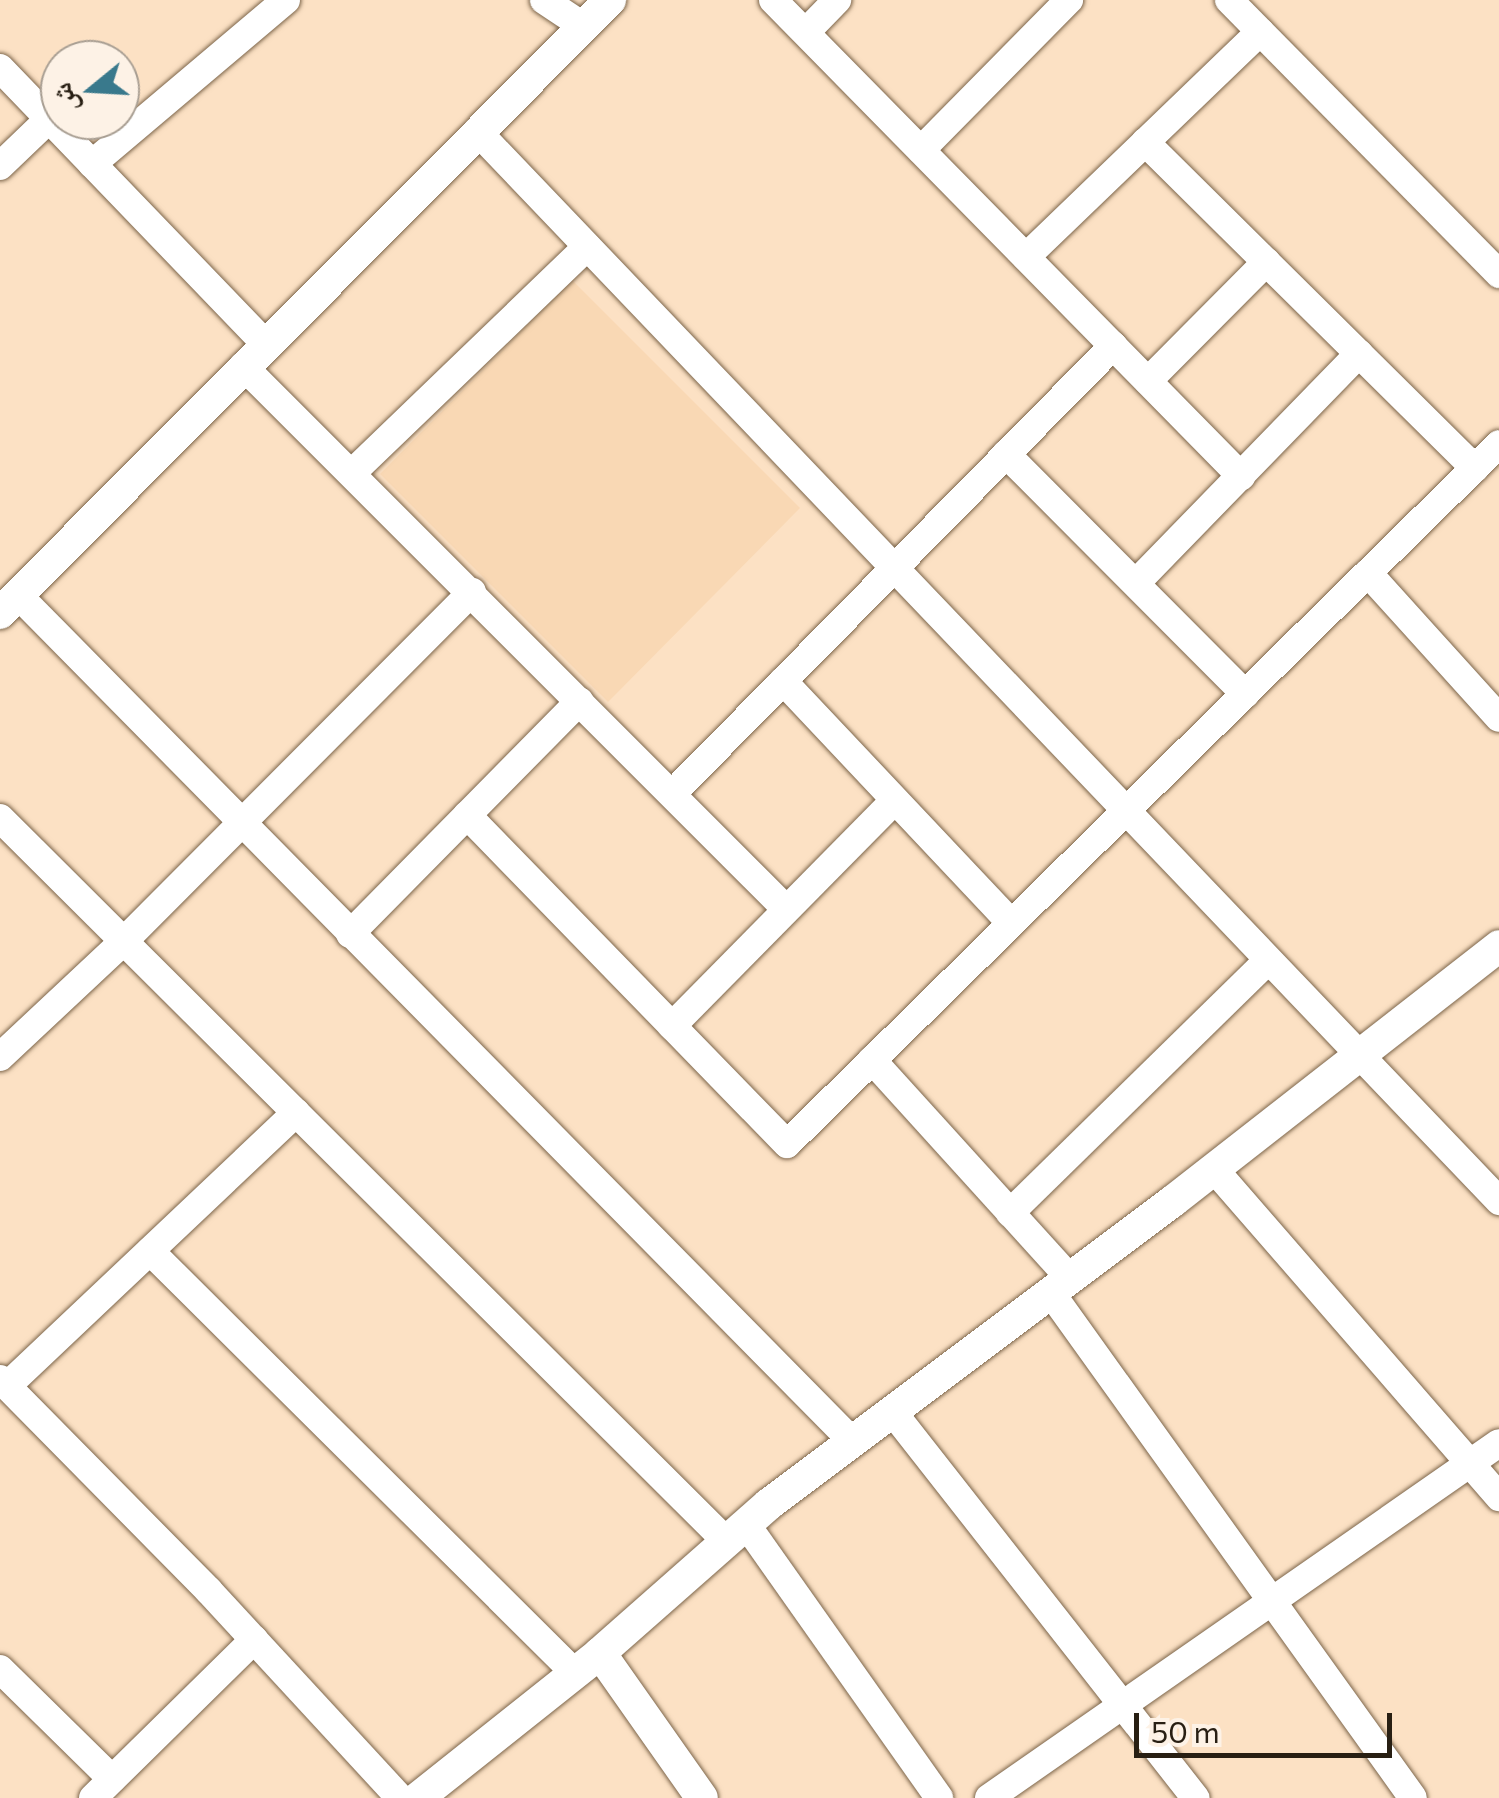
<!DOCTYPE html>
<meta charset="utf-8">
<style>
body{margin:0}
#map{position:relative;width:1499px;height:1798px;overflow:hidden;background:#fce1c4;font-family:Commissioner,"Noto Naskh Arabic",sans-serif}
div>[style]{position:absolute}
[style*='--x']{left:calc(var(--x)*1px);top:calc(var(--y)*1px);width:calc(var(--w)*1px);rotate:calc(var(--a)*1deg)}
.built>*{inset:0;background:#f9d8b4}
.roads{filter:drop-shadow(0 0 2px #7c654a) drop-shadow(0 0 2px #7c654a)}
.minor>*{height:28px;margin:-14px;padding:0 14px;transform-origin:14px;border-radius:14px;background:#fff}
.tertiary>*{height:32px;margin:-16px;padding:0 16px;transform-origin:16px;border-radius:16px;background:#fff}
span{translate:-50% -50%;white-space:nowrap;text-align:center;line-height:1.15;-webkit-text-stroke:8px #fdf2e6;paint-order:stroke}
.north{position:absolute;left:40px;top:40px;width:100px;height:100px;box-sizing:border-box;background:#fdf2e6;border:2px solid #a89e92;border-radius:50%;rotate:252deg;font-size:28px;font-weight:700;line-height:40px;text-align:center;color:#281f13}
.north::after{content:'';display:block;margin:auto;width:35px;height:45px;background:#39798c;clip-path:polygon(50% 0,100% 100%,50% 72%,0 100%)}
.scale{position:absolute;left:1134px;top:1713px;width:258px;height:45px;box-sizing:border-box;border:5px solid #281f13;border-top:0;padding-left:12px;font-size:30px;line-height:35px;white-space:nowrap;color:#281f13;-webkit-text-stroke:8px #fdf2e6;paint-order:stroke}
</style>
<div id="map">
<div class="built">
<div style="clip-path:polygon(572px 280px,800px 508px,608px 702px,380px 474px)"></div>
</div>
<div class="roads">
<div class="minor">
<div style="--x:544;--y:0;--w:47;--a:33.7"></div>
<div style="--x:773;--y:0;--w:668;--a:45.49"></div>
<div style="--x:1229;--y:0;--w:385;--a:45.4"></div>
<div style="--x:806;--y:32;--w:45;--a:-45.9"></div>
<div style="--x:0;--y:68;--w:382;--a:46.1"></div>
<div style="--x:477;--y:131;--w:1480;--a:46.31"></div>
<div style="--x:1145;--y:142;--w:464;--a:44.7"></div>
<div style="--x:921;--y:150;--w:211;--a:-45.4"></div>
<div style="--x:92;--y:164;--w:254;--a:-40.2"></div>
<div style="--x:0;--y:166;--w:68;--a:-43.8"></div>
<div style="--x:1026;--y:257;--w:325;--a:-43.9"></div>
<div style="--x:243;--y:366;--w:768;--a:45"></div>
<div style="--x:1148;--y:381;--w:168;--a:-45.2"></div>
<div style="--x:1006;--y:454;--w:339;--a:45.1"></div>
<div style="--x:353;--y:472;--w:325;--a:-43.9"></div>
<div style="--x:1368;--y:573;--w:195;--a:47.9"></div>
<div style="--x:1136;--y:583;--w:320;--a:-45.8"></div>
<div style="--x:18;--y:595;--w:1188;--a:45.41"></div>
<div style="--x:783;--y:681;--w:332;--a:46.7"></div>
<div style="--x:672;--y:794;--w:629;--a:-45.45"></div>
<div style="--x:467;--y:815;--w:459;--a:45.8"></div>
<div style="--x:787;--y:1144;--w:998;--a:-44.51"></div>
<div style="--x:0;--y:818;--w:1025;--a:44.88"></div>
<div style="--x:350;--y:934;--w:327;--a:-45.4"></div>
<div style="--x:672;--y:1026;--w:317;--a:-45.4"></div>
<div style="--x:0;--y:1057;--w:170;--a:-43.1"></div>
<div style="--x:124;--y:941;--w:493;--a:-45.1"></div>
<div style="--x:872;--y:1060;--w:294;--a:47.8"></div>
<div style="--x:1214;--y:1169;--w:435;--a:49"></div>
<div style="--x:1010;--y:1213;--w:361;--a:-44.4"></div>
<div style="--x:150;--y:1251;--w:599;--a:44.8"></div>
<div style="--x:1051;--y:1293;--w:621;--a:54.37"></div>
<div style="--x:0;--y:1379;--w:298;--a:45.4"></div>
<div style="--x:209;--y:1591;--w:282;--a:47.3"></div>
<div style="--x:7;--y:1386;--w:398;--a:-43.4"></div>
<div style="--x:892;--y:1411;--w:492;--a:51.9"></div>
<div style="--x:746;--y:1524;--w:335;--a:54.8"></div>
<div style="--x:0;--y:1669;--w:157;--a:44.5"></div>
<div style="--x:93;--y:1798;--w:226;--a:-44.5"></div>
<div style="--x:989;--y:1798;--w:621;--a:-34.84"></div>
</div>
<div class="tertiary">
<div style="--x:0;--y:613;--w:865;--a:-45.14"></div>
<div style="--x:600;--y:1653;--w:177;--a:54.9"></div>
<div style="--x:418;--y:1798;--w:233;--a:-38.5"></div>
<div style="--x:600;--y:1653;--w:225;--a:-41.4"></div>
<div style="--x:769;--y:1504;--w:505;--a:-36.87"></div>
<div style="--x:1173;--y:1201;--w:414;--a:-38"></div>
</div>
</div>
<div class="north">ش</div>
<div class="scale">50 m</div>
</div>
